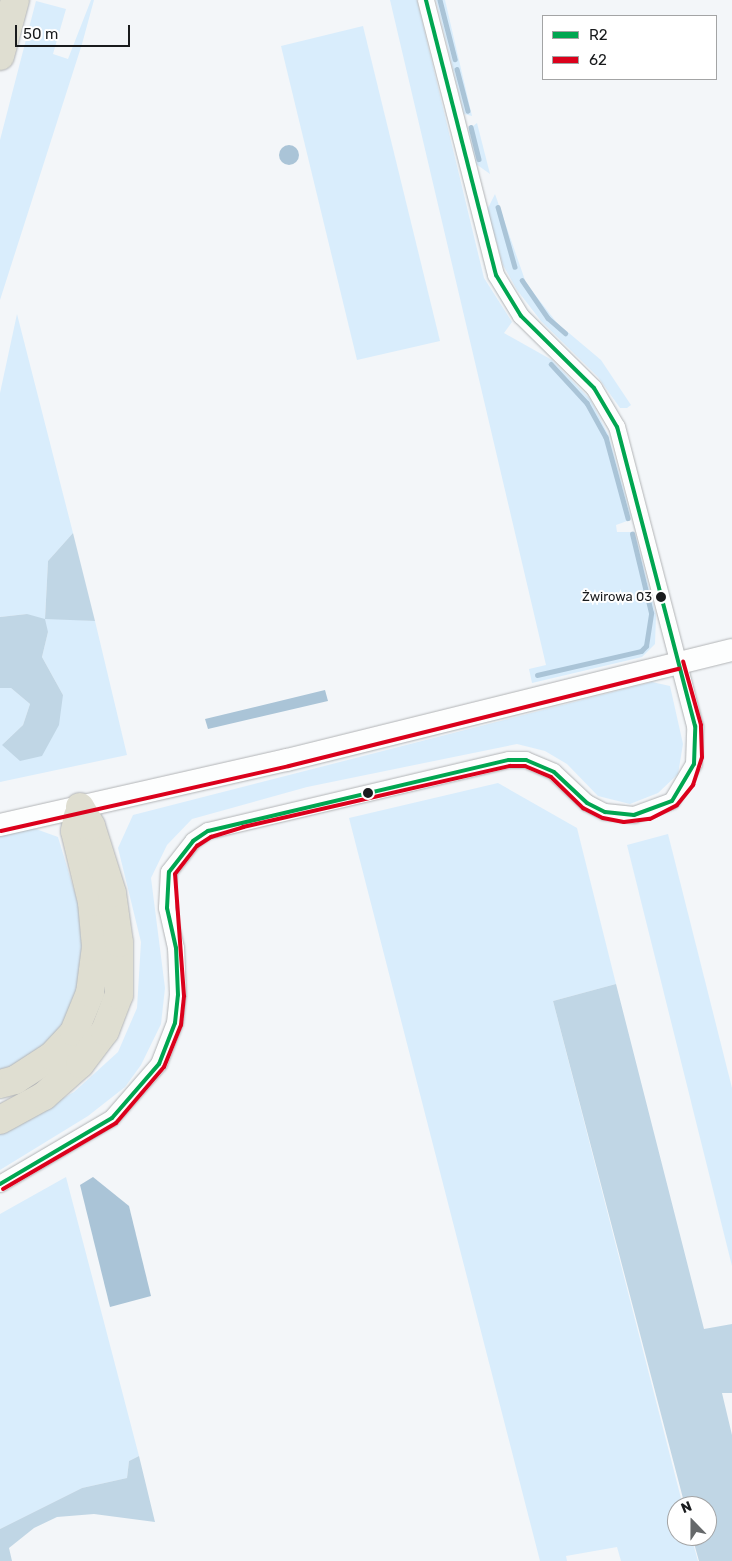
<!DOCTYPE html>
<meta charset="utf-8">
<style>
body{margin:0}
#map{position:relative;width:732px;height:1561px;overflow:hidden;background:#f3f6f9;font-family:Rubik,sans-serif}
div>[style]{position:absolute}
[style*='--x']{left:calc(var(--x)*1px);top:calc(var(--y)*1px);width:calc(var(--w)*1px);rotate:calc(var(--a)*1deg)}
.green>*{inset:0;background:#d9edfc}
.forest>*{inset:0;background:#c0d6e5}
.water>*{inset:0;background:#aac4d7}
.round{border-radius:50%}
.stream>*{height:4.5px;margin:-2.25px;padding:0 2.25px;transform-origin:2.25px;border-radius:2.25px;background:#aac4d7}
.roads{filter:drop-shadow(0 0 1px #b2b4b6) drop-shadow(0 0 1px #b2b4b6)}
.street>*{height:16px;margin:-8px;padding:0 8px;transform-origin:8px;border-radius:8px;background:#fdfefe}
.secondary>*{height:22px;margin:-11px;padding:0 11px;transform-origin:11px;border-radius:11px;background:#fdfefe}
.highway>*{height:28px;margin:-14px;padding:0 14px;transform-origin:14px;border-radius:14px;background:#dfded1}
.bus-1>*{height:4px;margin:-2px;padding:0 2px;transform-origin:2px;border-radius:2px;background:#00a651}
.bus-2>*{height:4px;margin:-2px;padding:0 2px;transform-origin:2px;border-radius:2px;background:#db011c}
.dots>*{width:14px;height:14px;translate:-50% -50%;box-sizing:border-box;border:2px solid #fff;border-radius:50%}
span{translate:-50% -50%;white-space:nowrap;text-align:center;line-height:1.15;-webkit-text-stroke:4px #fff;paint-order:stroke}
.bus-label{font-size:13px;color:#191b1d}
.right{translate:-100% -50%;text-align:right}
.legend{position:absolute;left:542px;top:15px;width:175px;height:65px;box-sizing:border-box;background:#fff;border:1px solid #a3a4a5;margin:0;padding:6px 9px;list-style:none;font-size:15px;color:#191b1d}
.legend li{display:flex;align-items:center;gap:10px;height:25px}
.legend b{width:25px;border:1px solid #a3a4a5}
.north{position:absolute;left:667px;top:1496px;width:50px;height:50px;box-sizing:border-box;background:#fff;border:1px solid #a3a4a5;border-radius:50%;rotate:338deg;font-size:14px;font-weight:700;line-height:20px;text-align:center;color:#191b1d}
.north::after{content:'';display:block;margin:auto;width:18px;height:22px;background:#65686a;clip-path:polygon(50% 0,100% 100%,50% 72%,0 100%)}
.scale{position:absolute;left:15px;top:25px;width:115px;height:22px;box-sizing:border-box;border:2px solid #191b1d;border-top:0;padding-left:6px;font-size:15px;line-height:18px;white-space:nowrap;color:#191b1d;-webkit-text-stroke:4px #fff;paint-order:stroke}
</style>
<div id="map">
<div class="green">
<div style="clip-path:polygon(91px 0,94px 0,82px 44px,0 300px,0 140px,36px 1px,66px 9px,53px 54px,68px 59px)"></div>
<div style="clip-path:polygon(390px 0,417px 0,484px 278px,512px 322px,504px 333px,552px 360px,590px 399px,609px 436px,631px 515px,630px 520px,616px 525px,617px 532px,635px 532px,656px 615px,655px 644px,642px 657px,532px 683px,529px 669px,546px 665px)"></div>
<div style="clip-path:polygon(436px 0,445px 0,472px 116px,464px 114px)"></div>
<div style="clip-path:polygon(363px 26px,440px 341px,357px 360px,281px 46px)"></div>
<div style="clip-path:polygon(477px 123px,490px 174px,476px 164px,468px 130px)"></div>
<div style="clip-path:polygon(495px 194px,526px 283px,557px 323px,601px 360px,631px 405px,627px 408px,620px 408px,598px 377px,541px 321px,517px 290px,503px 265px,487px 210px)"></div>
<div style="clip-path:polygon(17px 314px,73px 533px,48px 561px,45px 618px,95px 621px,127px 755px,0 782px,0 688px,11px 688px,30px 704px,23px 725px,2px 745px,63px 695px,42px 657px,48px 632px,27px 614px,0 617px,0 393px)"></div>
<div style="clip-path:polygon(652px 682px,670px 686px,683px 744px,678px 774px,658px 793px,630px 804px,598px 796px,567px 764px,545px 751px,517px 744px,307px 787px,192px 819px,167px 845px,151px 878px,165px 988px,161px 1024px,141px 1065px,125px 1087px,88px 1116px,0 1170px,0 1134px,74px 1092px,118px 1052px,137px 1008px,141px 942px,118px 848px,133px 815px)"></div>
<div style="clip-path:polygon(498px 783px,577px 828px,616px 984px,553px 1001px,683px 1506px,677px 1506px,677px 1536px,691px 1536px,698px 1561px,621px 1561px,617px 1547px,566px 1556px,567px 1561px,540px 1561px,349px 818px)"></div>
<div style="clip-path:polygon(33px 828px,58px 837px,81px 913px,83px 970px,68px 1019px,35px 1056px,0 1071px,0 836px)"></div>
<div style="clip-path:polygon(668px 834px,732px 1088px,732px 1266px,627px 845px)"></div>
<div style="clip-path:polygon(66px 1177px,139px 1456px,129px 1461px,127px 1478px,82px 1488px,0 1529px,0 1214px)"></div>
</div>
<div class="forest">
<div style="clip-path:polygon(73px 533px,95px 621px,45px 619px,48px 632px,42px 657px,63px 695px,59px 725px,42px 756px,20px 761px,2px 745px,23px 725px,30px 704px,11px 688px,0 688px,0 617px,27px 614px,45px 619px,48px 561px)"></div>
<div style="clip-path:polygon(616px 984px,704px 1329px,732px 1324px,732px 1393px,722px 1393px,732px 1435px,732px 1561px,699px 1561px,692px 1536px,707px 1536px,707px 1506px,685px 1506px,553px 1001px)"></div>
<div style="clip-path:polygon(139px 1456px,155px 1522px,94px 1514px,57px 1517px,34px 1528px,9px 1548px,12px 1561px,0 1561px,0 1529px,82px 1488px,127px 1478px,129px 1461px)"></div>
</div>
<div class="water">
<div class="round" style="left:279px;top:145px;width:20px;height:20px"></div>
<div style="clip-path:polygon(325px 690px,328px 701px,208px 729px,205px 719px)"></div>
<div style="clip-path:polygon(93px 1177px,129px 1206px,151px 1296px,110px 1307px,80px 1185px)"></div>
</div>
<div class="stream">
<div style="--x:440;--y:0;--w:61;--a:75.7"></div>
<div style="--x:457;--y:69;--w:43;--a:75.3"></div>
<div style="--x:471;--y:127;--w:33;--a:76"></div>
<div style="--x:498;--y:207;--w:62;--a:74.2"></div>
<div style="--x:522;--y:280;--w:46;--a:55.6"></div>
<div style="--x:548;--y:318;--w:23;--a:41"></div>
<div style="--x:551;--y:364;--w:53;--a:47.3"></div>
<div style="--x:587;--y:403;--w:39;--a:61"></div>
<div style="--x:606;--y:437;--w:84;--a:74.8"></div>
<div style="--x:537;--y:675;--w:107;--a:-13"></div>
<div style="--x:641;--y:651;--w:7;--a:-45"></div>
<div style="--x:646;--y:646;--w:33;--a:-81"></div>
<div style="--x:651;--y:613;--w:81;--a:-103.5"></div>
</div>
<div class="roads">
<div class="street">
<div style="--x:0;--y:1184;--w:130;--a:-30.5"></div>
<div style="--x:112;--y:1118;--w:72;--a:-49"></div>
<div style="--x:159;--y:1064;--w:44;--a:-68.7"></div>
<div style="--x:175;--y:1023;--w:28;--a:-84"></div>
<div style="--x:178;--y:995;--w:47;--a:-92.4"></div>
<div style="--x:176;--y:948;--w:41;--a:-102.7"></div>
<div style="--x:167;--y:908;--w:36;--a:-87"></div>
<div style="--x:169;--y:872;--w:39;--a:-52"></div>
<div style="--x:193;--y:841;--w:18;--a:-34"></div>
<div style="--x:208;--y:831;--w:309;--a:-13.3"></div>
<div style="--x:509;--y:760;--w:17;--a:0"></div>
<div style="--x:526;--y:760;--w:30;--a:23"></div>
<div style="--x:554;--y:772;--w:45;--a:43.2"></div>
<div style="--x:587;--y:803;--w:20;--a:27"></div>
<div style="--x:605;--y:812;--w:29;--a:6"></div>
<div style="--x:634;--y:815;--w:40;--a:-20.2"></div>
<div style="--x:672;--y:801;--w:43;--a:-59.3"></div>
<div style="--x:694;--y:764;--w:38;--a:-88"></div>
<div style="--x:695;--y:726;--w:309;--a:-104.6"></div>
<div style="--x:617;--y:427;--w:45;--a:-120.5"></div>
<div style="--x:594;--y:388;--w:103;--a:-135.4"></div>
<div style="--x:521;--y:316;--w:48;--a:-121.4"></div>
<div style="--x:496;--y:275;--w:284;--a:-104.3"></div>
</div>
<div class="secondary">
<div style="--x:0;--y:825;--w:294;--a:-12.8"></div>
<div style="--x:287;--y:760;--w:458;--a:-13.9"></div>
</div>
<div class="highway">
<div style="--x:0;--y:56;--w:58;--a:-75"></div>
<div style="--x:0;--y:1084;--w:16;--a:-15"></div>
<div style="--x:15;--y:1080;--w:44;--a:-33"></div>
<div style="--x:52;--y:1056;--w:33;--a:-47"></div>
<div style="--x:74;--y:1032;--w:42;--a:-67.7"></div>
<div style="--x:90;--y:993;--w:46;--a:-82.6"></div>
<div style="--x:96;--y:947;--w:45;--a:-95.1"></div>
<div style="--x:92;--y:902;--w:73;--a:-103.5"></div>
<div style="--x:75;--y:831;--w:15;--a:-79"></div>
<div style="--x:0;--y:1120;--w:50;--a:-28.6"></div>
<div style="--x:44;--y:1096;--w:48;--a:-41.6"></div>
<div style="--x:80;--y:1064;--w:41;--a:-52.9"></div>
<div style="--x:105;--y:1031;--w:39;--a:-69"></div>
<div style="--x:119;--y:995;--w:52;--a:-90"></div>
<div style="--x:119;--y:943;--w:50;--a:-98"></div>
<div style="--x:112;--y:893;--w:70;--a:-107.4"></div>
<div style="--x:91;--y:826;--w:22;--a:-120"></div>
</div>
</div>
<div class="bus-1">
<div style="--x:0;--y:1184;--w:130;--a:-30.5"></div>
<div style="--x:112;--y:1118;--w:72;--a:-49"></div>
<div style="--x:159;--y:1064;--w:44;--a:-68.7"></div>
<div style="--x:175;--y:1023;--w:28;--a:-84"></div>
<div style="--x:178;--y:995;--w:47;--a:-92.4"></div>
<div style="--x:176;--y:948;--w:41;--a:-102.7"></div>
<div style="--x:167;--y:908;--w:36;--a:-87"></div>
<div style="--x:169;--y:872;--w:39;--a:-52"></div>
<div style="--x:193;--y:841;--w:18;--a:-34"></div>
<div style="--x:208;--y:831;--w:309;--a:-13.3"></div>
<div style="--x:509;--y:760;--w:17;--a:0"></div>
<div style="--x:526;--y:760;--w:30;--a:23"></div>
<div style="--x:554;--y:772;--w:45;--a:43.2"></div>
<div style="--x:587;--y:803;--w:20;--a:27"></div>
<div style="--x:605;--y:812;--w:29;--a:6"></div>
<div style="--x:634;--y:815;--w:40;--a:-20.2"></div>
<div style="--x:672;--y:801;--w:43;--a:-59.3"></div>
<div style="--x:694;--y:764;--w:38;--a:-88"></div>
<div style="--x:695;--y:726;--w:309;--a:-104.6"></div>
<div style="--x:617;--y:427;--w:45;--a:-120.5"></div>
<div style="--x:594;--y:388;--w:103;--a:-135.4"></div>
<div style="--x:521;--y:316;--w:48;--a:-121.4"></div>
<div style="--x:496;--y:275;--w:284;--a:-104.3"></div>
</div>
<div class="bus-2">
<div style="--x:1;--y:831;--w:295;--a:-12.7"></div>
<div style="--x:289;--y:766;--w:402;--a:-14"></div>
<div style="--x:3;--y:1189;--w:131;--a:-30.3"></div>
<div style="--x:116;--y:1123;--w:74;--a:-49.4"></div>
<div style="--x:164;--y:1067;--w:45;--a:-68"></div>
<div style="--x:181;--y:1025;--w:29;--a:-84"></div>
<div style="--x:184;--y:996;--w:122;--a:-94.2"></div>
<div style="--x:175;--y:874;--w:36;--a:-52"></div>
<div style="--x:197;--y:846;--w:17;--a:-33"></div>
<div style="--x:211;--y:837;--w:34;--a:-17"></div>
<div style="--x:243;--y:827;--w:274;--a:-12.9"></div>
<div style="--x:510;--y:766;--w:15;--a:0"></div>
<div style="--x:525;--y:766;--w:28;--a:23"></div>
<div style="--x:551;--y:777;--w:45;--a:44.1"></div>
<div style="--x:583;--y:808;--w:22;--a:27"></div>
<div style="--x:603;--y:818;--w:21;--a:11"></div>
<div style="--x:624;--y:822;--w:26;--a:-7"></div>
<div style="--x:650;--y:819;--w:30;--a:-27"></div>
<div style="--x:677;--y:805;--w:26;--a:-51"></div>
<div style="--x:693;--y:785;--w:29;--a:-72"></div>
<div style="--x:702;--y:757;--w:32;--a:-92"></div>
<div style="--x:701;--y:725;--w:66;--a:-105.7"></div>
</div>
<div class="dots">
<div style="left:661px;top:597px;background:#191b1d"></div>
<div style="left:368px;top:793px;background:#191b1d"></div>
</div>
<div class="bus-label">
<span class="right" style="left:652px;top:597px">Żwirowa 03</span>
</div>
<ul class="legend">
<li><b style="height:6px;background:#00a651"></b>R2</li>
<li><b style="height:6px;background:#db011c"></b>62</li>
</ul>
<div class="north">N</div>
<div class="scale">50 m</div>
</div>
